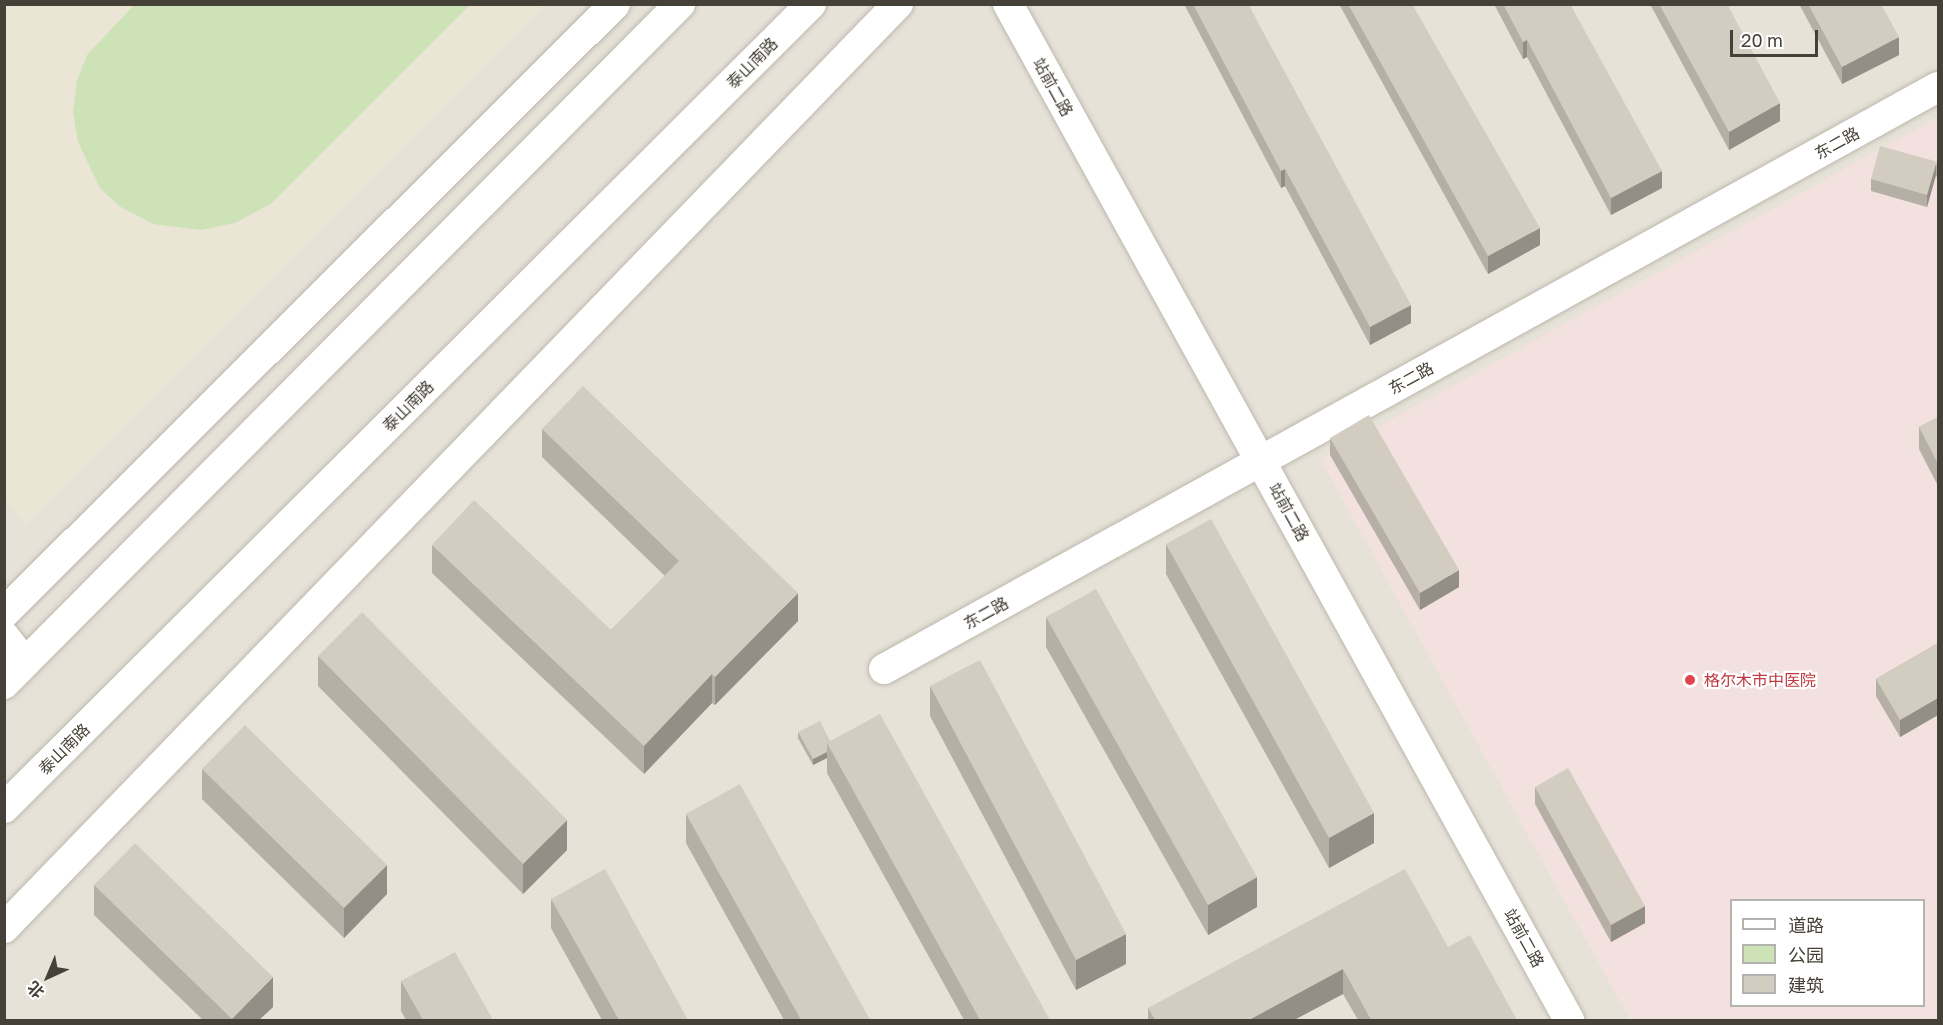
<!DOCTYPE html>
<meta charset="utf-8">
<style>
body{margin:0}
#map{position:relative;width:1943px;height:1025px;overflow:hidden;background:#f3f0e9;font-family:"Golos Text","Noto Sans SC",sans-serif}
div>[style]{position:absolute}
[style*='--x']{left:calc(var(--x)*1px);top:calc(var(--y)*1px);width:calc(var(--w)*1px);rotate:calc(var(--a)*1deg)}
.residential>*{inset:0;background:#e6e2d8}
.education>*{inset:0;background:#eae5d5}
.medical>*{inset:0;background:#f2e1de}
.green>*{inset:0;background:#cde2b6}
.roads{filter:drop-shadow(0 0 2px #bdb8ad) drop-shadow(0 0 2px #bdb8ad)}
.minor>*{height:30px;margin:-15px;padding:0 15px;transform-origin:15px;border-radius:15px;background:#fff}
.wall>*{inset:0;background:#b5afa5}
.shaded-wall>*{inset:0;background:#948f86}
.building>*{inset:0;background:#d3ccc0}
.dots>*{width:16px;height:16px;translate:-50% -50%;box-sizing:border-box;border:3px solid #fff;border-radius:50%}
span{translate:-50% -50%;white-space:nowrap;text-align:center;line-height:1.15;-webkit-text-stroke:4.5px #fff;paint-order:stroke}
.street-label{font-size:16px;color:#464138}
.health-label{font-size:16px;color:#be3a42}
.left{translate:0 -50%;text-align:left}
.frame{position:absolute;inset:0;border:6px solid #464138;pointer-events:none}
.legend{position:absolute;left:1730px;top:899px;width:195px;height:108px;box-sizing:border-box;background:#fff;border:2px solid #b5b3af;margin:0;padding:8px 10px;list-style:none;font-size:18px;color:#464138}
.legend li{display:flex;align-items:center;gap:12px;height:30px}
.legend b{width:30px;border:2px solid #b5b3af}
.north{position:absolute;left:18px;top:947px;width:60px;height:60px;-webkit-text-stroke:4px #fff;paint-order:stroke;rotate:224deg;font-size:16px;font-weight:700;line-height:24px;text-align:center;color:#464138}
.north::after{content:'';display:block;margin:auto;width:21px;height:27px;background:#464138;clip-path:polygon(50% 0,100% 100%,50% 72%,0 100%)}
.scale{position:absolute;left:1730px;top:30px;width:88px;height:27px;box-sizing:border-box;border:3px solid #464138;border-top:0;padding-left:8px;font-size:18px;line-height:21px;white-space:nowrap;color:#464138;-webkit-text-stroke:4px #fff;paint-order:stroke}
</style>
<div id="map">
<div class="residential">
<div style="clip-path:polygon(evenodd,5px 5px,1938px 5px,1938px 1020px,5px 1020px,5px 5px,1732px 900px,1924px 900px,1924px 1006px,1732px 1006px,1732px 900px)"></div>
</div>
<div class="education">
<div style="clip-path:polygon(4px 5px,545px 5px,26px 525px,4px 499px)"></div>
</div>
<div class="medical">
<div style="clip-path:polygon(evenodd,1938px 117px,1938px 1020px,1630px 1020px,1320px 459px,1938px 117px,1732px 900px,1924px 900px,1924px 1006px,1732px 1006px,1732px 900px)"></div>
</div>
<div class="green">
<div style="clip-path:polygon(134px 5px,134px 4px,470px 5px,272px 203px,235px 223px,201px 230px,153px 224px,119px 206px,100px 188px,78px 142px,73px 112px,77px 80px,87px 55px)"></div>
</div>
<div class="roads">
<div class="minor">
<div style="--x:1008;--y:4;--w:1161;--a:61.09"></div>
<div style="--x:4;--y:613;--w:863;--a:-44.91"></div>
<div style="--x:4;--y:636;--w:34;--a:52"></div>
<div style="--x:884;--y:669;--w:1204;--a:-28.91"></div>
<div style="--x:4;--y:684;--w:959;--a:-45.17"></div>
<div style="--x:4;--y:808;--w:1139;--a:-44.89"></div>
<div style="--x:4;--y:928;--w:1286;--a:-45.95"></div>
</div>
</div>
<div class="wall">
<div style="clip-path:polygon(1184px 4px,1248px 4px,1411px 323px,1370px 345px,1285px 186px,1281px 188px)"></div>
<div style="clip-path:polygon(1339px 4px,1412px 4px,1540px 245px,1488px 274px)"></div>
<div style="clip-path:polygon(1494px 4px,1570px 4px,1662px 188px,1611px 215px,1527px 57px,1523px 59px)"></div>
<div style="clip-path:polygon(1650px 4px,1727px 4px,1780px 121px,1729px 150px)"></div>
<div style="clip-path:polygon(1799px 4px,1881px 4px,1899px 55px,1842px 84px)"></div>
<div style="clip-path:polygon(1938px 162px,1938px 180px,1936px 175px,1927px 207px,1871px 191px,1871px 179px)"></div>
<div style="clip-path:polygon(1938px 417px,1938px 486px,1919px 449px,1919px 427px)"></div>
<div style="clip-path:polygon(542px 429px,798px 621px,715px 705px,712px 703px,644px 774px,432px 573px,432px 545px,611px 630px,665px 576px,542px 457px)"></div>
<div style="clip-path:polygon(1330px 438px,1459px 587px,1420px 610px,1330px 455px)"></div>
<div style="clip-path:polygon(1166px 544px,1374px 843px,1329px 868px,1166px 574px)"></div>
<div style="clip-path:polygon(1046px 617px,1257px 907px,1208px 935px,1046px 647px)"></div>
<div style="clip-path:polygon(1938px 643px,1938px 715px,1900px 737px,1876px 696px,1876px 679px)"></div>
<div style="clip-path:polygon(318px 656px,567px 850px,523px 894px,318px 686px)"></div>
<div style="clip-path:polygon(930px 686px,1126px 964px,1076px 990px,930px 716px)"></div>
<div style="clip-path:polygon(798px 732px,830px 741px,1050px 1020px,964px 1020px,827px 773px,827px 758px,813px 765px,798px 738px)"></div>
<div style="clip-path:polygon(202px 769px,387px 894px,344px 938px,202px 799px)"></div>
<div style="clip-path:polygon(1535px 787px,1645px 923px,1611px 942px,1535px 804px)"></div>
<div style="clip-path:polygon(686px 814px,870px 1020px,784px 1020px,686px 843px)"></div>
<div style="clip-path:polygon(94px 885px,273px 1007px,259px 1020px,203px 1020px,94px 915px)"></div>
<div style="clip-path:polygon(551px 899px,688px 1020px,602px 1020px,551px 928px)"></div>
<div style="clip-path:polygon(1448px 947px,1517px 1020px,1358px 1020px,1343px 994px,1294px 1020px,1148px 1020px,1148px 1008px)"></div>
<div style="clip-path:polygon(401px 981px,493px 1020px,406px 1020px,401px 1011px)"></div>
</div>
<div class="shaded-wall">
<div style="clip-path:polygon(1899px 37px,1899px 55px,1842px 84px,1842px 67px)"></div>
<div style="clip-path:polygon(1527px 40px,1527px 57px,1523px 59px,1523px 42px)"></div>
<div style="clip-path:polygon(1780px 103px,1780px 121px,1729px 150px,1729px 132px)"></div>
<div style="clip-path:polygon(1936px 164px,1936px 175px,1927px 207px,1927px 195px)"></div>
<div style="clip-path:polygon(1285px 169px,1285px 186px,1281px 188px,1281px 171px)"></div>
<div style="clip-path:polygon(1662px 171px,1662px 188px,1611px 215px,1611px 198px)"></div>
<div style="clip-path:polygon(1540px 228px,1540px 245px,1488px 274px,1488px 256px)"></div>
<div style="clip-path:polygon(1411px 305px,1411px 323px,1370px 345px,1370px 327px)"></div>
<div style="clip-path:polygon(1459px 570px,1459px 587px,1420px 610px,1420px 593px)"></div>
<div style="clip-path:polygon(798px 593px,798px 621px,715px 705px,715px 677px)"></div>
<div style="clip-path:polygon(712px 674px,712px 703px,644px 774px,644px 746px)"></div>
<div style="clip-path:polygon(1938px 698px,1938px 715px,1900px 737px,1900px 720px)"></div>
<div style="clip-path:polygon(827px 752px,827px 758px,813px 765px,813px 759px)"></div>
<div style="clip-path:polygon(1374px 813px,1374px 843px,1329px 868px,1329px 838px)"></div>
<div style="clip-path:polygon(567px 820px,567px 850px,523px 894px,523px 864px)"></div>
<div style="clip-path:polygon(387px 865px,387px 894px,344px 938px,344px 908px)"></div>
<div style="clip-path:polygon(1257px 877px,1257px 907px,1208px 935px,1208px 905px)"></div>
<div style="clip-path:polygon(1645px 906px,1645px 923px,1611px 942px,1611px 925px)"></div>
<div style="clip-path:polygon(1126px 934px,1126px 964px,1076px 990px,1076px 960px)"></div>
<div style="clip-path:polygon(1343px 969px,1343px 994px,1294px 1020px,1249px 1020px)"></div>
<div style="clip-path:polygon(273px 977px,273px 1007px,259px 1020px,232px 1020px,232px 1019px)"></div>
</div>
<div class="building">
<div style="clip-path:polygon(1193px 4px,1248px 4px,1411px 305px,1370px 327px,1285px 169px,1281px 171px)"></div>
<div style="clip-path:polygon(1348px 4px,1412px 4px,1540px 228px,1488px 256px)"></div>
<div style="clip-path:polygon(1503px 4px,1570px 4px,1662px 171px,1611px 198px,1527px 40px,1523px 42px)"></div>
<div style="clip-path:polygon(1659px 4px,1727px 4px,1780px 103px,1729px 132px)"></div>
<div style="clip-path:polygon(1808px 4px,1881px 4px,1899px 37px,1842px 67px)"></div>
<div style="clip-path:polygon(1880px 146px,1938px 162px,1938px 169px,1936px 164px,1927px 195px,1871px 179px)"></div>
<div style="clip-path:polygon(583px 386px,798px 593px,715px 677px,712px 674px,644px 746px,432px 545px,474px 500px,611px 630px,679px 561px,542px 429px)"></div>
<div style="clip-path:polygon(1369px 415px,1459px 570px,1420px 593px,1330px 438px)"></div>
<div style="clip-path:polygon(1938px 417px,1938px 464px,1919px 427px)"></div>
<div style="clip-path:polygon(1211px 519px,1374px 813px,1329px 838px,1166px 544px)"></div>
<div style="clip-path:polygon(1096px 589px,1257px 877px,1208px 905px,1046px 617px)"></div>
<div style="clip-path:polygon(362px 612px,567px 820px,523px 864px,318px 656px)"></div>
<div style="clip-path:polygon(1938px 643px,1938px 698px,1900px 720px,1876px 679px)"></div>
<div style="clip-path:polygon(980px 660px,1126px 934px,1076px 960px,930px 686px)"></div>
<div style="clip-path:polygon(880px 714px,1050px 1020px,980px 1020px,827px 743px)"></div>
<div style="clip-path:polygon(820px 721px,830px 741px,827px 743px,827px 752px,813px 759px,798px 732px)"></div>
<div style="clip-path:polygon(245px 725px,387px 865px,344px 908px,202px 769px)"></div>
<div style="clip-path:polygon(1568px 768px,1645px 906px,1611px 925px,1535px 787px)"></div>
<div style="clip-path:polygon(740px 784px,870px 1020px,801px 1020px,686px 814px)"></div>
<div style="clip-path:polygon(135px 843px,273px 977px,232px 1019px,94px 885px)"></div>
<div style="clip-path:polygon(605px 869px,688px 1020px,619px 1020px,551px 899px)"></div>
<div style="clip-path:polygon(1405px 869px,1448px 947px,1470px 935px,1517px 1020px,1371px 1020px,1343px 969px,1249px 1020px,1155px 1020px,1148px 1008px)"></div>
<div style="clip-path:polygon(455px 952px,493px 1020px,423px 1020px,401px 981px)"></div>
</div>
<div class="dots">
<div style="left:1690px;top:680px;background:#e0444e"></div>
</div>
<div class="street-label">
<span style="left:752px;top:63px;rotate:-45deg">泰山南路</span>
<span style="left:1053px;top:87px;rotate:61deg">站前二路</span>
<span style="left:1837px;top:143px;rotate:-29deg">东二路</span>
<span style="left:1411px;top:378px;rotate:-29deg">东二路</span>
<span style="left:408px;top:406px;rotate:-45deg">泰山南路</span>
<span style="left:1289px;top:512px;rotate:61deg">站前二路</span>
<span style="left:986px;top:613px;rotate:-29deg">东二路</span>
<span style="left:64px;top:749px;rotate:-45deg">泰山南路</span>
<span style="left:1524px;top:938px;rotate:61deg">站前二路</span>
</div>
<div class="health-label">
<span class="left" style="left:1704px;top:680px">格尔木市中医院</span>
</div>
<div class="frame"></div>
<ul class="legend">
<li><b style="height:8px;background:#fff"></b>道路</li>
<li><b style="height:16px;background:#cde2b6"></b>公园</li>
<li><b style="height:16px;background:#d3ccc0"></b>建筑</li>
</ul>
<div class="north">北</div>
<div class="scale">20 m</div>
</div>
